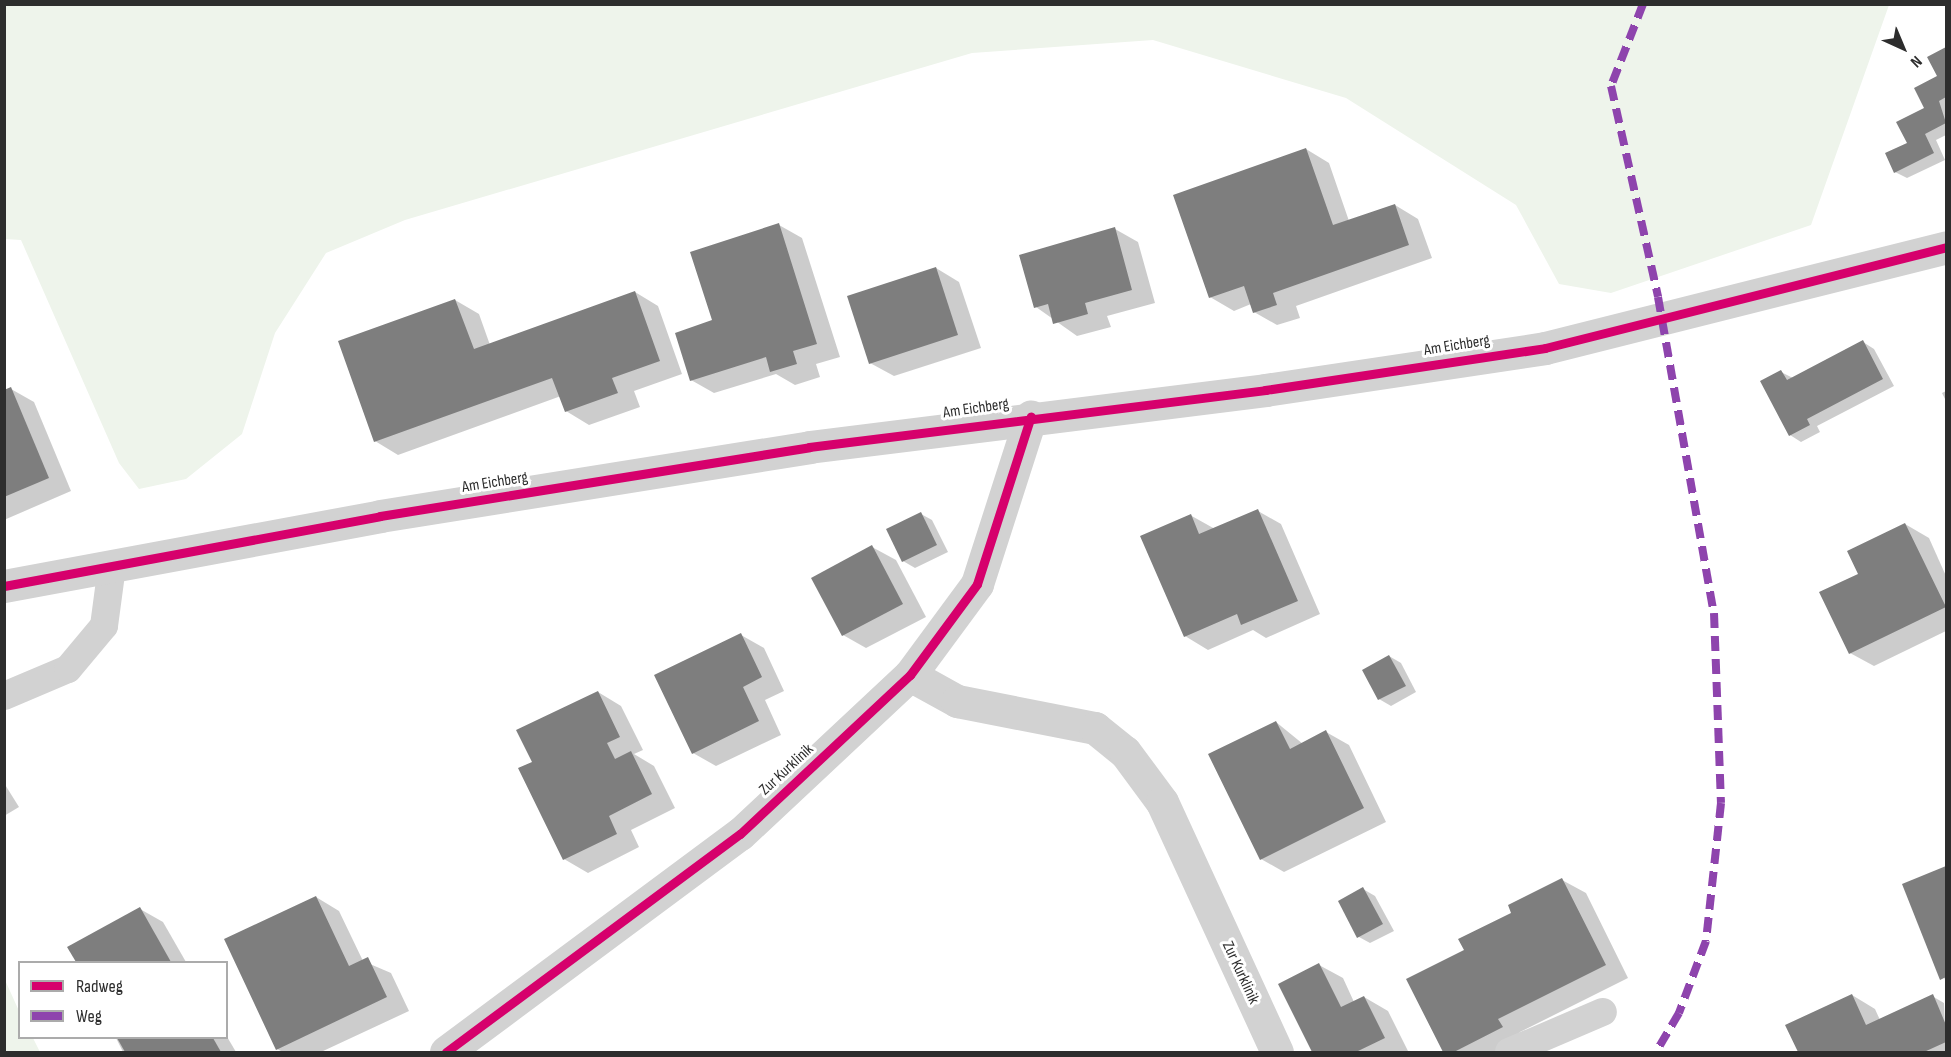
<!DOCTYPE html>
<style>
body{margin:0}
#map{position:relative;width:1951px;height:1057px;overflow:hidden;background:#fff;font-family:"Sofia Sans Condensed",sans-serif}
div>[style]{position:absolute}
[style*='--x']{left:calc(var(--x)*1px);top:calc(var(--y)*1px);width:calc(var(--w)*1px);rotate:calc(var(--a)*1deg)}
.green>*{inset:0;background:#eef4eb}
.shadow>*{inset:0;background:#0003}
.building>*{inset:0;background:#7e7e7e}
.service>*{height:28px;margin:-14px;padding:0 14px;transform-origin:14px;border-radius:14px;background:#d2d2d2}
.minor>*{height:33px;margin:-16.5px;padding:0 16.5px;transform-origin:16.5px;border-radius:16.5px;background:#d2d2d2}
.quiet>*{height:8px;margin-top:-4px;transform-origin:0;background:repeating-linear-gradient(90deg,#8e44ad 0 15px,transparent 0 23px)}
.cycleway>*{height:9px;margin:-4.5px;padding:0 4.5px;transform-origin:4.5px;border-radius:4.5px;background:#d6006c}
span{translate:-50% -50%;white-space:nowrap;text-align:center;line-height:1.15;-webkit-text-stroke:6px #fff;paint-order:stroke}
.street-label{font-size:16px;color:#2d2d2d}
.frame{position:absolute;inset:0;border:6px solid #2d2d2d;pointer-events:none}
.legend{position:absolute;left:18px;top:961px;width:210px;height:78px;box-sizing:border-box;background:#fff;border:2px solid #ababab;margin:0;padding:8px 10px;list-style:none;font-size:18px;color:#2d2d2d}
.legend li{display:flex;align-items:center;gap:12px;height:30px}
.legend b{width:30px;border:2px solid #ababab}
.north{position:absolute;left:1873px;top:18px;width:60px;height:60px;-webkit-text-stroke:4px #fff;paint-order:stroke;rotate:136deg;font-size:16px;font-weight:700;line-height:24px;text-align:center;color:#2d2d2d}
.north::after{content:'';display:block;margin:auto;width:21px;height:27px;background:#2d2d2d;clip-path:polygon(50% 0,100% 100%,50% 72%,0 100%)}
</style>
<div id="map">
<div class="green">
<div style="clip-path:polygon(4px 5px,5px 4px,1889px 5px,1811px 225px,1611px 293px,1559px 284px,1516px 205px,1346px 98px,1153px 40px,972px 53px,405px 220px,326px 253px,275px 333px,242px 434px,186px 479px,139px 489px,119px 463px,21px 240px,5px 239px)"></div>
<div style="clip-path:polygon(5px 980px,19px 1011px,20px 1038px,33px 1038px,40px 1052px,5px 1052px)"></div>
</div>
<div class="shadow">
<div style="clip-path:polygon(1946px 49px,1946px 135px,1936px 140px,1945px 160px,1907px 178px,1895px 172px,1939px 77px,1929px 57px)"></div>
<div style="clip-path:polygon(1306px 149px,1329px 163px,1349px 221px,1395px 205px,1418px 219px,1432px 258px,1296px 306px,1300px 318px,1277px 325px,1254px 312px,1251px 304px,1234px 311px,1210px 297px)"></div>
<div style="clip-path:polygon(779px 225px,802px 238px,840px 357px,816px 364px,820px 377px,795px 385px,776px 374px,714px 393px,691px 380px,714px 321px)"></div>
<div style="clip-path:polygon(1115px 229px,1138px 242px,1155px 303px,1107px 316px,1111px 327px,1077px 336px,1036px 307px)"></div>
<div style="clip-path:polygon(936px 268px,959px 282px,981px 348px,894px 376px,870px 363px)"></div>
<div style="clip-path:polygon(635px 292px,658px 306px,682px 374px,634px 391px,640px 407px,589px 425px,566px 411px,561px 396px,398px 455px,375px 441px,455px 300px,479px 314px,490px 345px)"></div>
<div style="clip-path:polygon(1863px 342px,1874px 349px,1894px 386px,1817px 426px,1820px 432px,1801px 442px,1790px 435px,1781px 372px,1793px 378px)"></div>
<div style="clip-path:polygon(11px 389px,34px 402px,71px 491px,4px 520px,4px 392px)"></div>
<div style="clip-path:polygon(1946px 391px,1946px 401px,1942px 393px)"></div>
<div style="clip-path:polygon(1258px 511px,1281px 524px,1320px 614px,1266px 638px,1253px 630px,1208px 650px,1185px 636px,1190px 515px,1215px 529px)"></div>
<div style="clip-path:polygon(921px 514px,932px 520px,948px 552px,915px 568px,903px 561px)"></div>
<div style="clip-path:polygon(1905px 524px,1929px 538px,1946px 576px,1946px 631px,1874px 666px,1850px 653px,1860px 575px)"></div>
<div style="clip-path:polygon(872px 547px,896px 560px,926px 617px,866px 648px,843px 635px)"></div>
<div style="clip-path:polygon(741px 635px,764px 648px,784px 691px,765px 700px,781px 735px,716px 766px,693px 753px)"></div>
<div style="clip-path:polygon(1389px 656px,1401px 663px,1416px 692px,1391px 706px,1379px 699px)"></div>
<div style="clip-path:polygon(598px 692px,621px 706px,643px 750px,634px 754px,654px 766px,675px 808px,631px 830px,639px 847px,588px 873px,564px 859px,534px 763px)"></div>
<div style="clip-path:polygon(1276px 722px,1303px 744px,1326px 732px,1349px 745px,1386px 822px,1284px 872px,1261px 859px)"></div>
<div style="clip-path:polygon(4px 783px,19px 807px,4px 816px)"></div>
<div style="clip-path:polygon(1946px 868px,1946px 982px,1904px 885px)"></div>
<div style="clip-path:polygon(1562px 880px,1586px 893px,1628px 978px,1520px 1032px,1503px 1052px,1445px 1052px,1408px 980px,1466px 951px)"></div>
<div style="clip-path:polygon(1363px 889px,1375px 896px,1394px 931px,1370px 943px,1359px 937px)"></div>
<div style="clip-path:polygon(316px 897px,339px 911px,363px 961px,391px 973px,409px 1011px,321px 1052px,283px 1052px,277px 1049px)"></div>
<div style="clip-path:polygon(140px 909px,163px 922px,186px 962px,77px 962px,69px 948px)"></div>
<div style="clip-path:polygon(1319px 965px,1343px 978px,1354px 1002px,1364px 997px,1388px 1011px,1408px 1051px,1314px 1052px,1280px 984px)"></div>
<div style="clip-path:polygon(1852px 995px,1875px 1009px,1880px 1020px,1932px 996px,1944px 1003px,1946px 1052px,1799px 1052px,1787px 1026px)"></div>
<div style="clip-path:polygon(226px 1035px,236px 1052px,123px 1052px,116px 1038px)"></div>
</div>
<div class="building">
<div style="clip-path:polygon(1946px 47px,1946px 97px,1939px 101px,1946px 123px,1925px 134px,1934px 153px,1894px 173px,1885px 153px,1907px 143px,1896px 122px,1924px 108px,1914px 88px,1937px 76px,1927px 57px)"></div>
<div style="clip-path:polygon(1306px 148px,1333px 225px,1395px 204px,1409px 245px,1273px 293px,1277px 305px,1253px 313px,1244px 286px,1209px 298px,1173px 195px)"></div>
<div style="clip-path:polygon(779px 223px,817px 344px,793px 351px,797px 364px,770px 372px,766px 357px,690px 381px,675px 333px,712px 320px,690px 252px)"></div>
<div style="clip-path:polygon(1115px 227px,1132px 290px,1085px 303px,1088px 314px,1053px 324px,1048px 304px,1034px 308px,1019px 255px)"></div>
<div style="clip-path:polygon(936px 267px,958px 335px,869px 364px,847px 296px)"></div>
<div style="clip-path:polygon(635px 291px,660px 361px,612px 378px,618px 393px,565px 412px,552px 378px,374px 442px,338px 341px,455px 299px,474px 349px)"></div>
<div style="clip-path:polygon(1863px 340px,1883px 379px,1807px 419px,1810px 425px,1789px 436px,1760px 381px,1781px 370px,1787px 380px)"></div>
<div style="clip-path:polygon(11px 387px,49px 478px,4px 497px,4px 390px)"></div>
<div style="clip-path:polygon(1258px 509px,1298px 601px,1241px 625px,1237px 614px,1184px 637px,1140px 536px,1191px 514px,1199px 534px)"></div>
<div style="clip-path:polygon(921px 512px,937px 545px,902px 562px,886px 529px)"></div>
<div style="clip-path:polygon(1905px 523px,1946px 607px,1849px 654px,1819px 592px,1858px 574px,1847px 551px)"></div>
<div style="clip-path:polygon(872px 545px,903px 604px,842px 636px,811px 578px)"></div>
<div style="clip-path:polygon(741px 633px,762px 677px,743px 687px,759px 721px,692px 754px,654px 675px)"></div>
<div style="clip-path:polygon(1389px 655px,1406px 686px,1378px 700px,1362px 670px)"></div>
<div style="clip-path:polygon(598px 691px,620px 737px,607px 743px,615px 759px,631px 751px,652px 794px,609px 816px,617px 834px,563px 860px,518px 768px,532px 762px,516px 730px)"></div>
<div style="clip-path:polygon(1276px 721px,1290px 749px,1326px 730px,1364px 808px,1260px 860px,1208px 754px)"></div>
<div style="clip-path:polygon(1946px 866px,1946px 977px,1940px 980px,1902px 884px)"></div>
<div style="clip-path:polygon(1562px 878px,1606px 965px,1498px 1019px,1503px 1027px,1454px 1052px,1443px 1052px,1406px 979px,1464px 950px,1458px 939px,1511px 913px,1508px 905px)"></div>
<div style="clip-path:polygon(1363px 887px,1383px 924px,1357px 938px,1338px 901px)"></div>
<div style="clip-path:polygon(316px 896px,349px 966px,368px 957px,387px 997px,276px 1050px,224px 939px)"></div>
<div style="clip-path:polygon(140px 907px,171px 962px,76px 962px,67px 947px)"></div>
<div style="clip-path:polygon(1319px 963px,1341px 1007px,1364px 996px,1385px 1038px,1356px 1052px,1312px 1052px,1278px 984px)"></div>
<div style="clip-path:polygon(1852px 994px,1866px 1025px,1933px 994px,1946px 1025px,1946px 1042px,1924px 1052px,1798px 1052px,1785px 1025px)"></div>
<div style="clip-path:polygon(117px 1038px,213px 1038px,221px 1052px,125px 1052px)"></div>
</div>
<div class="service">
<div style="--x:4;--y:696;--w:69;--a:-22.9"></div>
<div style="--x:68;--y:669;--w:56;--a:-50.1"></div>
<div style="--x:104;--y:626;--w:61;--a:-82.4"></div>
<div style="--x:1509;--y:1052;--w:102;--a:-23.1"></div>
</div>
<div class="minor">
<div style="--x:4;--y:586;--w:382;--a:-10.5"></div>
<div style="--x:380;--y:516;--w:435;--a:-9.1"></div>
<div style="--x:809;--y:447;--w:460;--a:-7.1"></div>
<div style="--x:1265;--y:390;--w:283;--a:-8.5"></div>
<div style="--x:1545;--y:348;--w:414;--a:-14.1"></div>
<div style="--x:910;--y:675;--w:54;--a:29"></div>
<div style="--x:957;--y:701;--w:141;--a:11.1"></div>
<div style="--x:1095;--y:728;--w:38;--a:39"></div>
<div style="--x:1125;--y:752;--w:62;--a:53.5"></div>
<div style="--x:1162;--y:802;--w:275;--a:65.3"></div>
<div style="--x:446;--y:1052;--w:366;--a:-36.6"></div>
<div style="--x:740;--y:834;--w:233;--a:-43.1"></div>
<div style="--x:910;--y:675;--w:113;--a:-53.6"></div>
<div style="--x:977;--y:584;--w:176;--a:-72.2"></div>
</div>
<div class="quiet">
<div style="--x:1643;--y:4;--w:88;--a:111.3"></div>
<div style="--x:1611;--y:86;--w:216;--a:77.4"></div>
<div style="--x:1658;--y:297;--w:321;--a:80"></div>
<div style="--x:1714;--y:613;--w:190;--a:87.9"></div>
<div style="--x:1721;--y:803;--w:139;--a:96.2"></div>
<div style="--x:1706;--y:941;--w:77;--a:110.6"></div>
<div style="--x:1679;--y:1013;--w:45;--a:120.5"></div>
</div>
<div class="cycleway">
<div style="--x:4;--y:586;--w:382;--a:-10.5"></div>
<div style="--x:380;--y:516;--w:435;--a:-9.1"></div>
<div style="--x:809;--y:447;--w:460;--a:-7.1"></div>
<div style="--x:1265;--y:390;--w:283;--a:-8.5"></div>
<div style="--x:1545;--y:348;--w:414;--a:-14.1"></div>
<div style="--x:446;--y:1052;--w:366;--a:-36.6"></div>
<div style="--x:740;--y:834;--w:233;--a:-43.1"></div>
<div style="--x:910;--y:675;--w:113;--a:-53.6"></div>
<div style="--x:977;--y:584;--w:176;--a:-72.2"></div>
</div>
<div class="street-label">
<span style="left:1457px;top:346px;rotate:-9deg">Am Eichberg</span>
<span style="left:976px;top:409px;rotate:-8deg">Am Eichberg</span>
<span style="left:495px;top:483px;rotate:-9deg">Am Eichberg</span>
<span style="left:787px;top:770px;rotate:-43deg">Zur Kurklinik</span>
<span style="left:1240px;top:973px;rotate:65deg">Zur Kurklinik</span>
</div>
<div class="frame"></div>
<ul class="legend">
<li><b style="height:8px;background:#d6006c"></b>Radweg</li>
<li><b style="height:8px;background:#8e44ad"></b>Weg</li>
</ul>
<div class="north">N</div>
</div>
